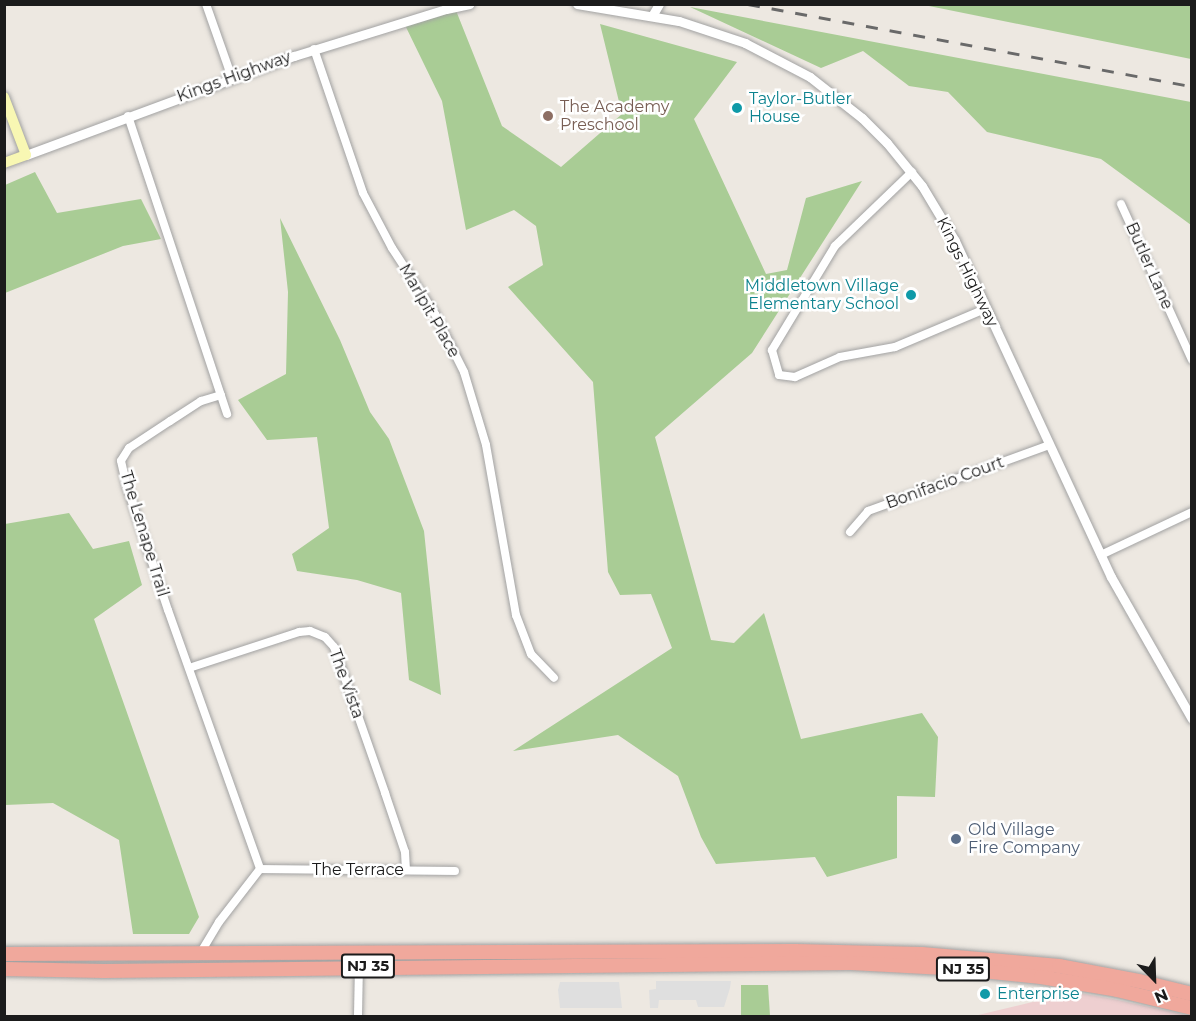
<!DOCTYPE html>
<style>
body{margin:0}
#map{position:relative;width:1196px;height:1021px;overflow:hidden;background:#ede8e1;font-family:Montserrat,sans-serif}
div>[style]{position:absolute}
[style*='--x']{left:calc(var(--x)*1px);top:calc(var(--y)*1px);width:calc(var(--w)*1px);rotate:calc(var(--a)*1deg)}
.commercial>*{inset:0;background:#eecfd0}
.forest>*{inset:0;background:#a9cc95}
.parking>*{inset:0;background:#dfdfdf}
.roads{filter:drop-shadow(0 0 2px #a2a2a2) drop-shadow(0 0 2px #a2a2a2)}
.minor>*{height:8px;margin:-4px;padding:0 4px;transform-origin:4px;border-radius:4px;background:#fff}
.tertiary>*{height:9px;margin:-4.5px;padding:0 4.5px;transform-origin:4.5px;border-radius:4.5px;background:#fff}
.secondary>*{height:10px;margin:-5px;padding:0 5px;transform-origin:5px;border-radius:5px;background:#f8f7b3}
.trunk>*{height:14px;margin:-7px;padding:0 7px;transform-origin:7px;border-radius:7px;background:#f0a89c}
.rail>*{height:3px;margin-top:-1.5px;transform-origin:0;background:repeating-linear-gradient(90deg,#696969 0 12px,transparent 0 24px)}
.dots>*{width:16px;height:16px;translate:-50% -50%;box-sizing:border-box;border:3px solid #fff;border-radius:50%}
span{translate:-50% -50%;white-space:nowrap;text-align:center;line-height:1.15;-webkit-text-stroke:5px #fff;paint-order:stroke}
.shield-label span{padding:2px 4px;background:#fff;border:2px solid;border-radius:4px;-webkit-text-stroke-width:0}
.shield-label{font-size:15px;color:#1b1b1b;font-weight:700}
.street-label{font-size:16px;color:#1b1b1b}
.culture-label{font-size:16px;color:#0d838f}
.left{translate:0 -50%;text-align:left}
.right{translate:-100% -50%;text-align:right}
.education-label{font-size:16px;color:#785e54}
.service-label{font-size:16px;color:#4e5e75}
.frame{position:absolute;inset:0;border:6px solid #1b1b1b;pointer-events:none}
.north{position:absolute;left:1124px;top:949px;width:60px;height:60px;-webkit-text-stroke:4px #fff;paint-order:stroke;rotate:157deg;font-size:16px;font-weight:700;line-height:24px;text-align:center;color:#1b1b1b}
.north::after{content:'';display:block;margin:auto;width:21px;height:27px;background:#1b1b1b;clip-path:polygon(50% 0,100% 100%,50% 72%,0 100%)}
</style>
<div id="map">
<div class="commercial">
<div style="clip-path:polygon(1074px 992px,1113px 999px,1191px 1016px,974px 1016px)"></div>
</div>
<div class="forest">
<div style="clip-path:polygon(924px 5px,1191px 5px,1191px 59px)"></div>
<div style="clip-path:polygon(690px 7px,1191px 102px,1191px 225px,1101px 159px,987px 132px,948px 92px,909px 86px,863px 51px,821px 68px)"></div>
<div style="clip-path:polygon(455px 8px,502px 126px,561px 167px,622px 114px,600px 24px,737px 62px,694px 119px,766px 274px,787px 270px,806px 198px,862px 181px,752px 353px,655px 437px,711px 640px,734px 643px,764px 613px,801px 739px,922px 713px,938px 737px,935px 797px,897px 796px,897px 858px,827px 877px,815px 857px,716px 864px,701px 837px,678px 776px,618px 735px,513px 751px,672px 648px,651px 594px,620px 595px,608px 572px,593px 382px,508px 287px,543px 265px,536px 226px,514px 210px,466px 230px,442px 101px,403px 21px)"></div>
<div style="clip-path:polygon(35px 172px,57px 213px,141px 199px,161px 239px,123px 246px,5px 293px,5px 185px)"></div>
<div style="clip-path:polygon(280px 218px,340px 340px,370px 412px,389px 439px,424px 531px,441px 695px,409px 680px,401px 593px,357px 580px,297px 571px,292px 554px,329px 528px,317px 437px,267px 440px,238px 400px,286px 374px,288px 292px)"></div>
<div style="clip-path:polygon(69px 513px,93px 549px,129px 541px,142px 585px,94px 619px,199px 917px,189px 934px,133px 934px,119px 840px,53px 803px,5px 805px,5px 524px)"></div>
<div style="clip-path:polygon(741px 985px,768px 985px,770px 1016px,741px 1016px)"></div>
</div>
<div class="parking">
<div style="clip-path:polygon(656px 981px,731px 981px,730px 988px,724px 1007px,698px 1007px,696px 1000px,659px 1000px,658px 1008px,650px 1008px,649px 990px,656px 989px)"></div>
<div style="clip-path:polygon(560px 982px,619px 982px,622px 1008px,560px 1008px,558px 990px)"></div>
</div>
<div class="roads">
<div class="minor">
<div style="--x:206;--y:4;--w:78;--a:70.6"></div>
<div style="--x:314;--y:49;--w:152;--a:71.2"></div>
<div style="--x:363;--y:193;--w:62;--a:62.2"></div>
<div style="--x:392;--y:248;--w:79;--a:56.9"></div>
<div style="--x:435;--y:314;--w:65;--a:63.4"></div>
<div style="--x:464;--y:372;--w:76;--a:73.2"></div>
<div style="--x:486;--y:445;--w:173;--a:80"></div>
<div style="--x:516;--y:615;--w:42;--a:69"></div>
<div style="--x:531;--y:654;--w:33;--a:46"></div>
<div style="--x:128;--y:116;--w:314;--a:71.6"></div>
<div style="--x:912;--y:172;--w:107;--a:136.1"></div>
<div style="--x:835;--y:246;--w:122;--a:121.2"></div>
<div style="--x:772;--y:350;--w:26;--a:74"></div>
<div style="--x:779;--y:375;--w:16;--a:7"></div>
<div style="--x:795;--y:377;--w:49;--a:-24"></div>
<div style="--x:840;--y:357;--w:56;--a:-10.3"></div>
<div style="--x:895;--y:347;--w:98;--a:-22.9"></div>
<div style="--x:1121;--y:204;--w:171;--a:65.5"></div>
<div style="--x:221;--y:395;--w:21;--a:163"></div>
<div style="--x:201;--y:401;--w:37;--a:147"></div>
<div style="--x:170;--y:421;--w:49;--a:146.6"></div>
<div style="--x:129;--y:448;--w:15;--a:122"></div>
<div style="--x:121;--y:461;--w:27;--a:77"></div>
<div style="--x:127;--y:487;--w:130;--a:71.6"></div>
<div style="--x:168;--y:610;--w:275;--a:70.4"></div>
<div style="--x:850;--y:532;--w:28;--a:-49"></div>
<div style="--x:868;--y:511;--w:193;--a:-20"></div>
<div style="--x:1101;--y:555;--w:101;--a:-25.3"></div>
<div style="--x:189;--y:668;--w:116;--a:-18.1"></div>
<div style="--x:299;--y:632;--w:11;--a:-5"></div>
<div style="--x:310;--y:631;--w:16;--a:22"></div>
<div style="--x:325;--y:637;--w:13;--a:48"></div>
<div style="--x:334;--y:647;--w:155;--a:70.7"></div>
<div style="--x:385;--y:793;--w:62;--a:71.3"></div>
<div style="--x:405;--y:852;--w:17;--a:87"></div>
<div style="--x:260;--y:869;--w:195;--a:0.6"></div>
<div style="--x:201;--y:952;--w:35;--a:-59"></div>
<div style="--x:219;--y:922;--w:67;--a:-52.3"></div>
<div style="--x:358;--y:1016;--w:50;--a:-88.9"></div>
</div>
<div class="tertiary">
<div style="--x:577;--y:4;--w:103;--a:9.5"></div>
<div style="--x:679;--y:21;--w:70;--a:18.4"></div>
<div style="--x:745;--y:43;--w:73;--a:27.6"></div>
<div style="--x:810;--y:77;--w:66;--a:38.3"></div>
<div style="--x:862;--y:118;--w:35;--a:45"></div>
<div style="--x:887;--y:143;--w:55;--a:50.9"></div>
<div style="--x:922;--y:186;--w:64;--a:59"></div>
<div style="--x:955;--y:241;--w:370;--a:65.1"></div>
<div style="--x:1111;--y:577;--w:163;--a:60.3"></div>
<div style="--x:652;--y:16;--w:14;--a:-60"></div>
<div style="--x:26;--y:155;--w:286;--a:-20.3"></div>
<div style="--x:294;--y:56;--w:159;--a:-17.2"></div>
<div style="--x:446;--y:9;--w:24;--a:-12"></div>
</div>
<div class="secondary">
<div style="--x:4;--y:97;--w:62;--a:69.2"></div>
<div style="--x:26;--y:155;--w:23;--a:160"></div>
</div>
<div class="trunk">
<div style="--x:4;--y:954;--w:792;--a:-0.22"></div>
<div style="--x:796;--y:951;--w:126;--a:1.4"></div>
<div style="--x:922;--y:954;--w:138;--a:5"></div>
<div style="--x:1059;--y:966;--w:81;--a:10.6"></div>
<div style="--x:1139;--y:981;--w:55;--a:13.8"></div>
<div style="--x:4;--y:969;--w:100;--a:1.1"></div>
<div style="--x:104;--y:971;--w:747;--a:-0.61"></div>
<div style="--x:851;--y:963;--w:112;--a:3.1"></div>
<div style="--x:963;--y:969;--w:78;--a:5.9"></div>
<div style="--x:1041;--y:977;--w:77;--a:9.7"></div>
<div style="--x:1117;--y:990;--w:77;--a:13.5"></div>
</div>
</div>
<div class="rail">
<div style="--x:748;--y:4;--w:452;--a:10.5"></div>
</div>
<div class="dots">
<div style="left:737px;top:108px;background:#0f9aa8"></div>
<div style="left:548px;top:116px;background:#8d6e63"></div>
<div style="left:911px;top:295px;background:#0f9aa8"></div>
<div style="left:956px;top:839px;background:#5c6f8a"></div>
<div style="left:985px;top:994px;background:#0f9aa8"></div>
</div>
<div class="shield-label">
<span style="left:368px;top:966px">NJ 35</span>
<span style="left:963px;top:969px">NJ 35</span>
</div>
<div class="street-label">
<span style="left:234px;top:77px;rotate:-20deg">Kings Highway</span>
<span style="left:1149px;top:266px;rotate:66deg">Butler Lane</span>
<span style="left:967px;top:272px;rotate:64deg">Kings Highway</span>
<span style="left:429px;top:311px;rotate:60deg">Marlpit Place</span>
<span style="left:945px;top:483px;rotate:-20deg">Bonifacio Court</span>
<span style="left:144px;top:534px;rotate:73deg">The Lenape Trail</span>
<span style="left:346px;top:684px;rotate:70deg">The Vista</span>
<span style="left:358px;top:870px">The Terrace</span>
</div>
<div class="culture-label">
<span class="left" style="left:749px;top:108px">Taylor-Butler<br>House</span>
<span class="right" style="left:899px;top:295px">Middletown Village<br>Elementary School</span>
<span class="left" style="left:997px;top:994px">Enterprise</span>
</div>
<div class="education-label">
<span class="left" style="left:560px;top:116px">The Academy<br>Preschool</span>
</div>
<div class="service-label">
<span class="left" style="left:968px;top:839px">Old Village<br>Fire Company</span>
</div>
<div class="frame"></div>
<div class="north">N</div>
</div>
